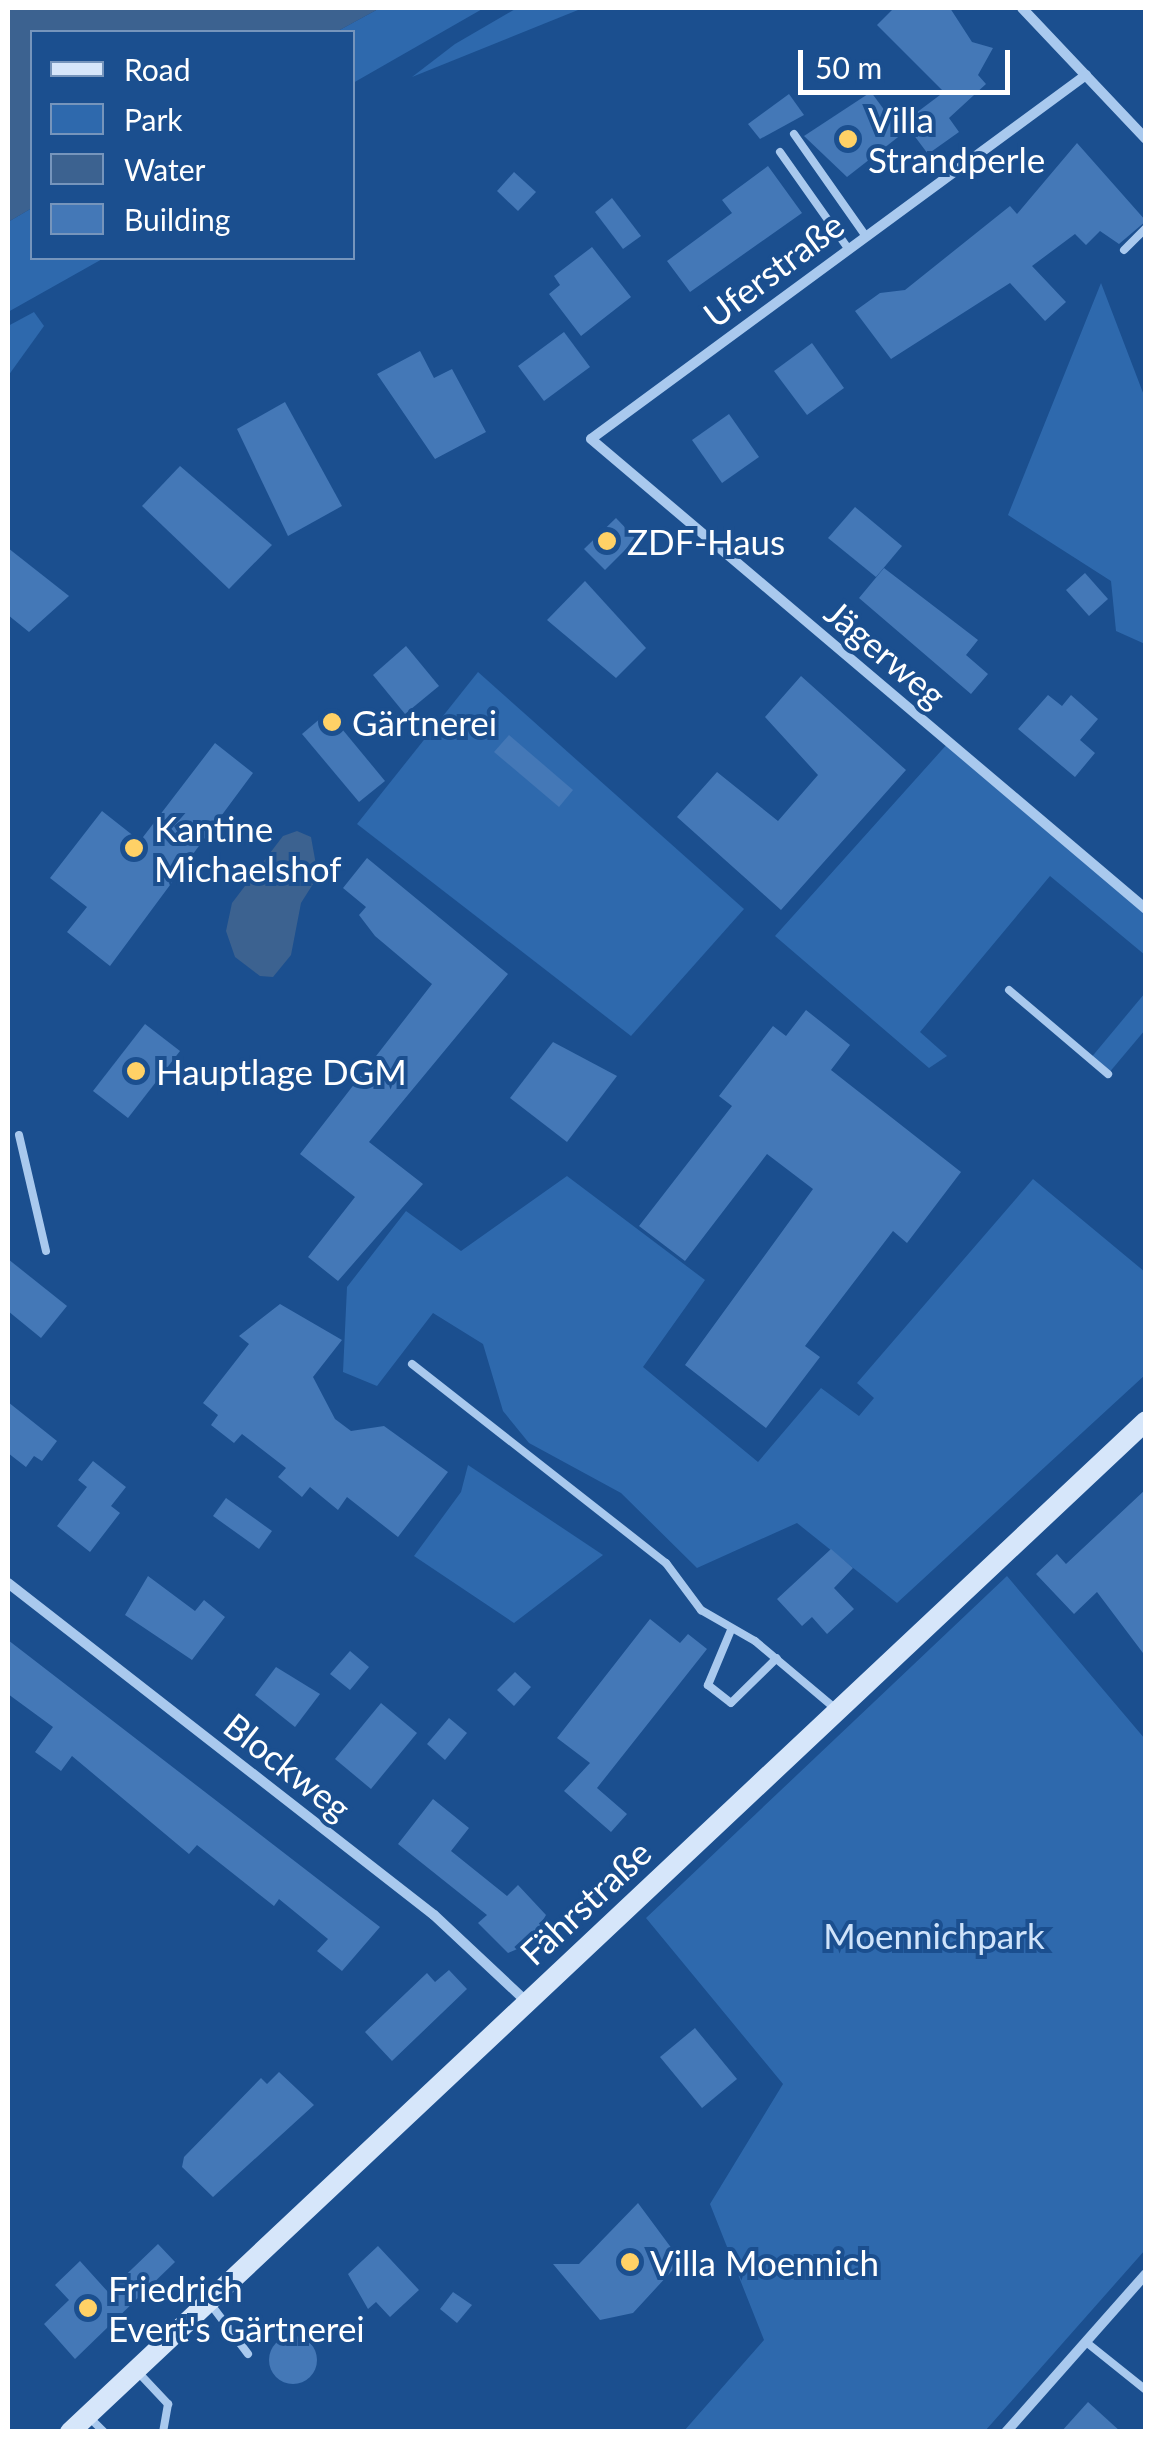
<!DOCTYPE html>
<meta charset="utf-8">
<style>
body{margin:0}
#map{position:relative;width:1153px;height:2439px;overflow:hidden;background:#1b4f8f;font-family:Lato,sans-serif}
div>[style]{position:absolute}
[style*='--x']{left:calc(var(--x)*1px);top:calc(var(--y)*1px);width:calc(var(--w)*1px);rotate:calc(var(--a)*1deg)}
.green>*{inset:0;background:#2e69ad}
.water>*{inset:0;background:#3c6290}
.building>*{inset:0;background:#4478b7}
.round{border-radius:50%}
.lane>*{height:8px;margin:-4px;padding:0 4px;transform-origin:4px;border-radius:4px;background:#a9c9ee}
.street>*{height:10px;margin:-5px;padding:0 5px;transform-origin:5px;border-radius:5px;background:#a9c9ee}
.secondary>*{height:20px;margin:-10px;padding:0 10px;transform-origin:10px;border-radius:10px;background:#d6e6fa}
.dots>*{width:28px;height:28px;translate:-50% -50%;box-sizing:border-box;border:5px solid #1b4f8f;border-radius:50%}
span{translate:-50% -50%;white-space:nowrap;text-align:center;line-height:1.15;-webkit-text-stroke:8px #1b4f8f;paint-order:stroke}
.poi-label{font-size:35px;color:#fff}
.left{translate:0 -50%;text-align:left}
.street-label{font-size:35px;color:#fff}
.park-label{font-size:35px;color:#cfe3fa}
.frame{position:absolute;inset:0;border:10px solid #fff;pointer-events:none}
.legend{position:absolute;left:30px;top:30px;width:325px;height:230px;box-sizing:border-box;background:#1b4f8f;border:2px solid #7695bc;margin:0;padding:12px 18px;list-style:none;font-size:30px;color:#fff}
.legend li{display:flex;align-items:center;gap:20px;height:50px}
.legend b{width:50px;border:2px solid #7695bc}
.scale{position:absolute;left:798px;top:50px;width:212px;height:45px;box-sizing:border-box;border:5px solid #fff;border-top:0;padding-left:12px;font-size:30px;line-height:35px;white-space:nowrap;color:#fff;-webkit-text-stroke:8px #1b4f8f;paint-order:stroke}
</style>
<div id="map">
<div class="green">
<div style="clip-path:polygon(380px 8px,484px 8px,353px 83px,352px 32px,336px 32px)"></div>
<div style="clip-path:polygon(517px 8px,583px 8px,412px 77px,455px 44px)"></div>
<div style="clip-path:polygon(32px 208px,32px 258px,104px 258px,8px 312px,8px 222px)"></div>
<div style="clip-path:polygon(1101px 283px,1145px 398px,1145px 644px,1116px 631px,1111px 581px,1008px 515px)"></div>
<div style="clip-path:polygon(34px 312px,44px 326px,8px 376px,8px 326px)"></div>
<div style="clip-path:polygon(478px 672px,744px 909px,631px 1036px,357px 824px)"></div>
<div style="clip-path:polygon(949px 742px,1145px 909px,1145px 955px,1050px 876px,920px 1032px,947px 1056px,929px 1068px,775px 936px)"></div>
<div style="clip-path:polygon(1145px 993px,1145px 1030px,1108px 1074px,1090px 1059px)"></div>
<div style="clip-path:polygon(567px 1176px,705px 1280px,643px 1367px,758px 1462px,821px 1388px,859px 1416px,874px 1398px,857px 1383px,1033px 1179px,1145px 1272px,1145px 1375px,897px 1603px,797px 1523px,697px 1568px,621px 1493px,529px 1443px,503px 1411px,483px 1344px,433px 1313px,377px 1386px,343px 1372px,347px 1287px,406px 1211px,461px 1251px)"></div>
<div style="clip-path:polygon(468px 1465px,603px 1555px,514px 1623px,414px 1556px,461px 1492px)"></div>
<div style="clip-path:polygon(1007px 1576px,1145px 1739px,1145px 2250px,985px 2431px,684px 2431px,764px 2340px,710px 2204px,783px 2084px,646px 1918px)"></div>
</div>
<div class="water">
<div style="clip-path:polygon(8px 8px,380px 8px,336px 32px,32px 32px,32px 208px,8px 222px)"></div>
<div style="clip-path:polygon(297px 831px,311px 837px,318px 876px,301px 903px,291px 955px,273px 977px,260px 976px,235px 957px,226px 931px,232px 903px,283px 836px)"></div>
</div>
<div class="building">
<div style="clip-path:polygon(894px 8px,950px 8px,972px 42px,993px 48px,978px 75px,986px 84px,949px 118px,959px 132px,928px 154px,904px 122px,944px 92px,877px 25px)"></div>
<div style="clip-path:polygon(871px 92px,902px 134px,847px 177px,804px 136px)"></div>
<div style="clip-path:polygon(789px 94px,804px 115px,760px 139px,748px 124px)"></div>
<div style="clip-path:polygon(1077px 143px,1146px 221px,1119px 244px,1100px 231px,1086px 245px,1075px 234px,1032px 266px,1066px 302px,1045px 321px,1010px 283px,891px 359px,855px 311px,880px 293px,905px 290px,1010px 206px,1017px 214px)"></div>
<div style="clip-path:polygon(768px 166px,802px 213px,690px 292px,667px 261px,732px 213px,722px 200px)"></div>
<div style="clip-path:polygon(514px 172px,536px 192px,518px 211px,497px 191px)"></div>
<div style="clip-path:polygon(612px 198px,641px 236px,623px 249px,595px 212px)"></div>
<div style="clip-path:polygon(592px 247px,631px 297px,581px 336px,549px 294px,560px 285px,554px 276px)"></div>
<div style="clip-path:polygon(564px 332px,590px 367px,544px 401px,518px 366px)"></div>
<div style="clip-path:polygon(812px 343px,844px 388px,807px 415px,774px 371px)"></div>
<div style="clip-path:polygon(420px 351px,434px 378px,452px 369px,486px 432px,435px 459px,377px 374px)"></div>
<div style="clip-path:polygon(285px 402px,342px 506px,288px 536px,237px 429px)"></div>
<div style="clip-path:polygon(729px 414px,759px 457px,722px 483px,692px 440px)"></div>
<div style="clip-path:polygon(180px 466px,272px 545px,229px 589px,142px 506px)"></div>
<div style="clip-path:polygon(855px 507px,902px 546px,876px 577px,828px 538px)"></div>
<div style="clip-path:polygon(616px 518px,636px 539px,605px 570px,584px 549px)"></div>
<div style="clip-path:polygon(8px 548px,69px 596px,29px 632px,8px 615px)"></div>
<div style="clip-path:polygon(884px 568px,978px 640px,966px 655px,988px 674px,971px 694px,859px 598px)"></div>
<div style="clip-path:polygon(1085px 573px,1108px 599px,1089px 616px,1066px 590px)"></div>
<div style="clip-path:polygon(585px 581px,646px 648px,616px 678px,547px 620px)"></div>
<div style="clip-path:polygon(406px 646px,439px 686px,405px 714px,373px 675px)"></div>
<div style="clip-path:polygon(801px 676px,906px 770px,781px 910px,677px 817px,717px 772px,778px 821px,818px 775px,765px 717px)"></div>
<div style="clip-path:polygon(1048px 695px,1062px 706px,1071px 695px,1098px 719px,1080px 740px,1095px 753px,1075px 777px,1018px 729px)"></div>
<div style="clip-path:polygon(328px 712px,385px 781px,359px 802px,302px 734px)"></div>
<div style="clip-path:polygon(509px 735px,573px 790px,559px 807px,494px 752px)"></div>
<div style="clip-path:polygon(215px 743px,253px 773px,110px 966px,67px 932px,87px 907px,50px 878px,102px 811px,140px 841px)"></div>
<div style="clip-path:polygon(367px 858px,508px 974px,369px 1142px,423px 1184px,338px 1281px,308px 1257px,355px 1197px,300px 1154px,432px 984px,375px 936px,359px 915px,366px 907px,343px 888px)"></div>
<div style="clip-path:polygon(806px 1010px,850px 1045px,831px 1070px,961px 1172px,907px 1243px,893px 1231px,805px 1346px,820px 1357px,766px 1428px,685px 1365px,813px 1189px,767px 1154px,685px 1261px,639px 1226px,732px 1106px,719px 1096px,773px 1026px,786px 1036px)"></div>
<div style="clip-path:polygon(145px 1024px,180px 1051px,128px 1118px,93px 1091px)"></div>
<div style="clip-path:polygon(553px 1042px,617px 1076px,567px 1142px,510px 1098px)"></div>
<div style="clip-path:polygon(8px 1259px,67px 1306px,41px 1338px,8px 1311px)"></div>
<div style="clip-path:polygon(280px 1304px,342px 1340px,313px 1377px,335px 1419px,351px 1431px,384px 1426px,448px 1472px,398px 1537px,347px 1497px,338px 1510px,310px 1487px,302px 1497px,278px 1477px,286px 1468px,242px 1434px,234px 1443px,211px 1425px,218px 1415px,203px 1403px,249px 1344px,239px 1336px)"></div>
<div style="clip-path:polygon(8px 1402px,57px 1441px,42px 1461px,34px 1456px,26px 1467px,8px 1453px)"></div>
<div style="clip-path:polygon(93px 1461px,126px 1487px,111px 1506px,120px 1513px,90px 1552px,57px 1526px,87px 1487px,78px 1480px)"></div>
<div style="clip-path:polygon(1146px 1489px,1146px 1657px,1097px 1592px,1074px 1614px,1036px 1574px,1057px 1554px,1066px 1564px)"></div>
<div style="clip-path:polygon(226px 1498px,272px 1531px,259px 1549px,213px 1516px)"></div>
<div style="clip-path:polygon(831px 1549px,853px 1568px,834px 1588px,854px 1609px,827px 1634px,812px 1617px,802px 1626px,777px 1599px)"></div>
<div style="clip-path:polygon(148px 1576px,195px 1611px,204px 1600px,225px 1617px,192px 1660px,125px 1615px)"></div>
<div style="clip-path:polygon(650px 1619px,680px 1643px,688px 1634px,707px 1649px,597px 1788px,627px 1814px,611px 1832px,564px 1791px,590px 1763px,557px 1738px)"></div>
<div style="clip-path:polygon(8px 1640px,380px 1927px,342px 1971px,317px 1951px,328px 1939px,279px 1899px,274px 1906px,197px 1845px,189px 1854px,72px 1756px,61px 1771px,35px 1752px,53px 1727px,8px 1694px)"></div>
<div style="clip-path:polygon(350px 1651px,369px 1667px,350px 1690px,330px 1674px)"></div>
<div style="clip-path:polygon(276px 1667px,320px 1694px,295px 1727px,255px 1695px)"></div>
<div style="clip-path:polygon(515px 1672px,531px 1687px,514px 1706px,497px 1690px)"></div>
<div style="clip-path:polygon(381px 1703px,417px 1733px,371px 1789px,335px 1759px)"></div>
<div style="clip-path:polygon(449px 1718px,467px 1733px,445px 1760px,427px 1744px)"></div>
<div style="clip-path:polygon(433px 1799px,469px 1828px,451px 1851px,507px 1896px,518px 1885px,546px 1915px,529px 1944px,508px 1953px,478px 1923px,487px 1915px,398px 1844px)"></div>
<div style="clip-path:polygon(449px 1970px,467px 1989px,392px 2061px,365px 2032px,427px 1973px,435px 1982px)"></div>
<div style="clip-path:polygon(695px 2028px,737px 2079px,702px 2108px,660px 2057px)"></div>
<div style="clip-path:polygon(279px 2072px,314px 2105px,213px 2197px,182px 2167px,184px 2157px,261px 2078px,267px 2084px)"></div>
<div style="clip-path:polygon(638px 2203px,681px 2261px,633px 2313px,600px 2320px,553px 2264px,579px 2264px)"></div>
<div style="clip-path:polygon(158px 2244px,175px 2262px,75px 2359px,44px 2324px,69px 2300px,55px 2285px,80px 2261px,108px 2292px)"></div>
<div style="clip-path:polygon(378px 2246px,419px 2290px,390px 2317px,376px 2302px,368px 2309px,348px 2274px)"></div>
<div style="clip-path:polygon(453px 2292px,472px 2305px,457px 2323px,440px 2309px)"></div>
<div class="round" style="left:269px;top:2336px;width:48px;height:48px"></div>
<div style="clip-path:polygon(1088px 2402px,1121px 2432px,1061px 2432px)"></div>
</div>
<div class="lane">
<div style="--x:794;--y:134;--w:123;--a:54.9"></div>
<div style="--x:780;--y:152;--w:116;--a:54.8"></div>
<div style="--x:1124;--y:250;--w:31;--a:-45"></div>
<div style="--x:1009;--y:990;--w:130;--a:40.3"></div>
<div style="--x:19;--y:1135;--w:119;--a:76.9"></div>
<div style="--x:412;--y:1364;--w:323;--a:38.1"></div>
<div style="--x:666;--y:1563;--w:59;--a:53.3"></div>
<div style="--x:701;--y:1610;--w:62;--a:29.9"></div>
<div style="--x:755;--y:1641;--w:107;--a:40.1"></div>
<div style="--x:731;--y:1630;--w:60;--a:112.7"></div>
<div style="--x:708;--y:1685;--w:29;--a:38"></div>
<div style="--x:731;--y:1703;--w:64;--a:-44.4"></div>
<div style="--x:209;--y:2302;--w:65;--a:53.1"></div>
<div style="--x:1086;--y:2342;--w:77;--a:38.7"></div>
<div style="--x:136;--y:2370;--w:47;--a:46.7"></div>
<div style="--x:168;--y:2404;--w:28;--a:100"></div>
<div style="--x:89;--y:2417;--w:21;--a:45"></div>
</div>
<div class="street">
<div style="--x:1022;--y:8;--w:180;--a:46.6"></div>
<div style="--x:1086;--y:75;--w:614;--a:143.67"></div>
<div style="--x:591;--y:439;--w:727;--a:40.26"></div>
<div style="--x:8;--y:1583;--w:540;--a:37.93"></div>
<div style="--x:434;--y:1915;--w:127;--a:43.1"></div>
<div style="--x:1006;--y:2432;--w:211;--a:-48.5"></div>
</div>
<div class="secondary">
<div style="--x:70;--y:2432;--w:1476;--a:-43.22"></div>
</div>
<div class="dots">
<div style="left:848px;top:139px;background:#ffd166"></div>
<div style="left:607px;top:541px;background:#ffd166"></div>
<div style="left:332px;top:722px;background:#ffd166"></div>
<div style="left:134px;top:848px;background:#ffd166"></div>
<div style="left:136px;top:1071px;background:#ffd166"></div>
<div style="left:630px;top:2262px;background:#ffd166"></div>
<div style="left:88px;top:2308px;background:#ffd166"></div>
</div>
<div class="poi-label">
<span class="left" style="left:868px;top:139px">Villa<br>Strandperle</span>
<span class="left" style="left:627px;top:541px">ZDF-Haus</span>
<span class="left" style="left:352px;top:722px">Gärtnerei</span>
<span class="left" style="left:154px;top:848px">Kantine<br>Michaelshof</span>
<span class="left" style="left:156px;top:1071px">Hauptlage DGM</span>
<span class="left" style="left:650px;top:2262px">Villa Moennich</span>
<span class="left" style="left:108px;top:2308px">Friedrich<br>Evert's Gärtnerei</span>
</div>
<div class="street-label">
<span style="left:773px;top:269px;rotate:-37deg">Uferstraße</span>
<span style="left:886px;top:653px;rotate:40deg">Jägerweg</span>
<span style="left:288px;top:1766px;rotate:38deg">Blockweg</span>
<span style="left:585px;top:1902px;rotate:-43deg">Fährstraße</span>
</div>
<div class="park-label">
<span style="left:934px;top:1935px">Moennichpark</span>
</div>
<div class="frame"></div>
<ul class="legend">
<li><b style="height:12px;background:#d6e6fa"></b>Road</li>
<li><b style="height:28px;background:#2e69ad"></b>Park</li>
<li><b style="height:28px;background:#3c6290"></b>Water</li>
<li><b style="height:28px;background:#4478b7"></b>Building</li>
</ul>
<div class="scale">50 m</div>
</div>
